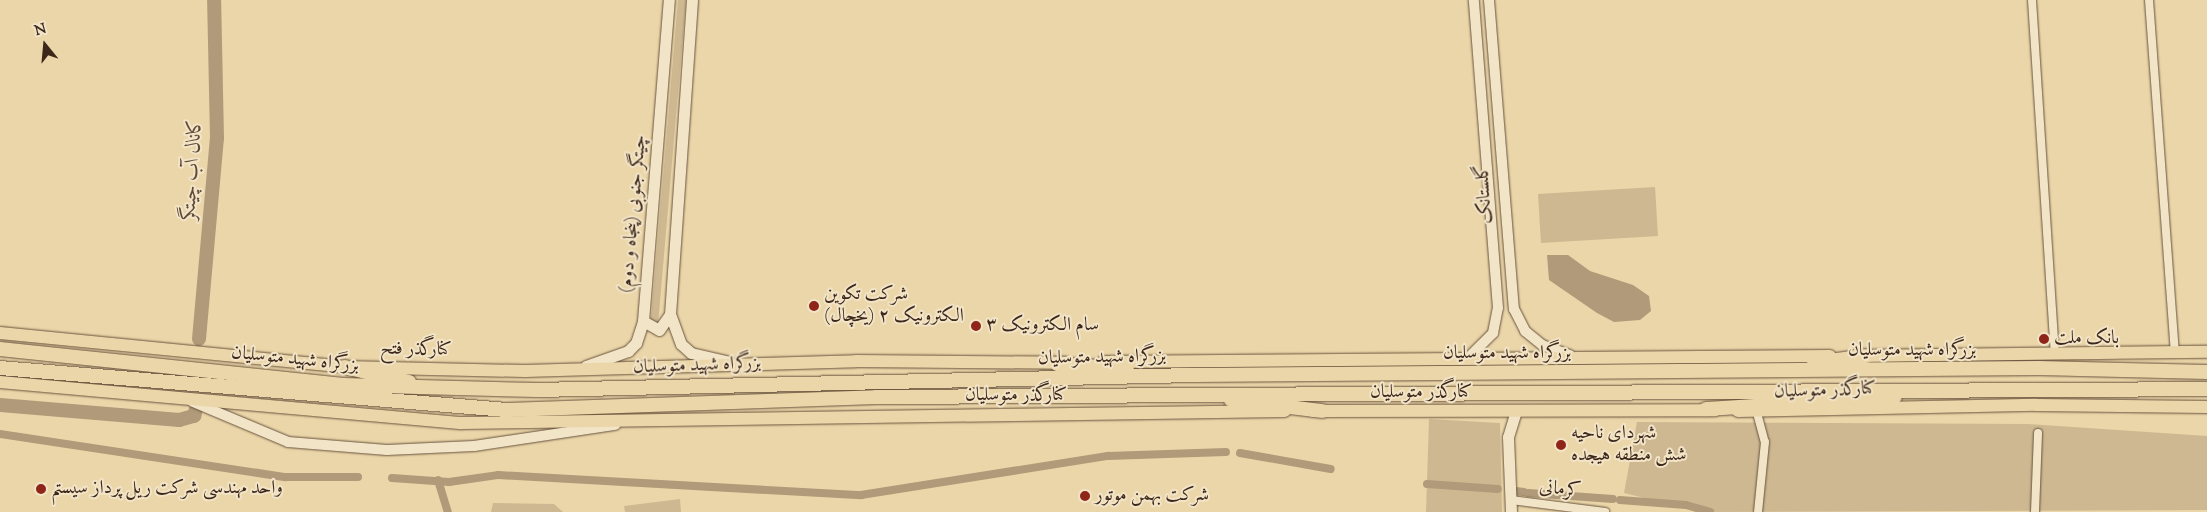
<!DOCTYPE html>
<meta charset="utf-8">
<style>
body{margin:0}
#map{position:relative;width:2207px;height:512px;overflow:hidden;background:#ebd6a9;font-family:"Sorts Mill Goudy",Amiri,serif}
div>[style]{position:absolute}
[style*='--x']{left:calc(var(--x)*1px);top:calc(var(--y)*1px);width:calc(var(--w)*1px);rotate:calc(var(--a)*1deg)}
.green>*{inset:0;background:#cdb891}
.water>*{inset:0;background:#b09a79}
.canal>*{height:8px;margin:-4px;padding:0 4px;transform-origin:4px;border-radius:4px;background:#b09a79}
.river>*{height:14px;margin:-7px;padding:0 7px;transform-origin:7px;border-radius:7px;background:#b09a79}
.roads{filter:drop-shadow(0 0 1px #68533e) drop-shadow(0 0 1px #68533e)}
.minor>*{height:8px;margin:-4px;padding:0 4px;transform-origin:4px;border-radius:4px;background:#f2e4c7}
.tertiary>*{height:10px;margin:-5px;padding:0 5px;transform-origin:5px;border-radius:5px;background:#f2e4c7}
.secondary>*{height:11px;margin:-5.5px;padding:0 5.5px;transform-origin:5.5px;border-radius:5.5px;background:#f2e4c7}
.primary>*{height:12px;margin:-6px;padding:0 6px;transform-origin:6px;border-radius:6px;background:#ebd6a9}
.trunk>*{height:14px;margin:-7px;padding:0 7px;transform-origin:7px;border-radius:7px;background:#ebd6a9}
.dots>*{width:14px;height:14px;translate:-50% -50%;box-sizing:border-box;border:2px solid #f2e4c7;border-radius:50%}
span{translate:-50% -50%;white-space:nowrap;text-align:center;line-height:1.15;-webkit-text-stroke:4px #f2e4c7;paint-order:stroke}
.street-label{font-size:19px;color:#3d271b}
.poi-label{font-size:19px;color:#3d271b}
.left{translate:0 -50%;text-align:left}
.water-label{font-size:20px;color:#604a37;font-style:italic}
.north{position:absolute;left:20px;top:20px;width:50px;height:50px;-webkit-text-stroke:4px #f2e4c7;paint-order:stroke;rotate:343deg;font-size:14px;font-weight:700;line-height:20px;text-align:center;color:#3d271b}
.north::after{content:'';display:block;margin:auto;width:18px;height:22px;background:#3d271b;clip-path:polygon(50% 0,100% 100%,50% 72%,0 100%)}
</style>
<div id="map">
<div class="green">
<div style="clip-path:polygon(678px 0,686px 0,658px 325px,651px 320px)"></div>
<div style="clip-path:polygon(1655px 187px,1658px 236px,1541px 243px,1538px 194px)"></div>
<div style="clip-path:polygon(1429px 419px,1500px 423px,1502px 512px,1426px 512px)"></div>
<div style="clip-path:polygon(1637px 422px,2028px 424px,2207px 436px,2207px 510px,1701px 512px,1624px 493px)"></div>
<div style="clip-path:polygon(680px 499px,681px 512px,625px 512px,624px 506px)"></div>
<div style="clip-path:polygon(493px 503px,554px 504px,563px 512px,491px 512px)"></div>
</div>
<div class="water">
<div style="clip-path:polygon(1547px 255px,1568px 255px,1590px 271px,1633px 285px,1649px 296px,1651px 311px,1640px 320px,1614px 322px,1597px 313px,1549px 280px)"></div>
</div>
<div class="canal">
<div style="--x:0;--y:434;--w:289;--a:8.6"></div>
<div style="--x:286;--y:477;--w:72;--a:0"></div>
<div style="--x:1240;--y:453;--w:92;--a:10"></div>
<div style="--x:392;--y:478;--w:57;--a:4"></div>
<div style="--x:449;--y:482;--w:49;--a:-8.1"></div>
<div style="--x:498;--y:475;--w:364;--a:3.2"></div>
<div style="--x:861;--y:495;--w:250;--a:-9"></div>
<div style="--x:1108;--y:456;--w:118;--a:-1.9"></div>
<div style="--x:438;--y:480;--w:34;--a:73"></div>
<div style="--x:1427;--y:484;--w:71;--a:4"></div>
<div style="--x:1516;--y:491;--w:8;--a:7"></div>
<div style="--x:1528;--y:493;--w:85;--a:4"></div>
<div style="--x:1620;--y:500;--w:66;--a:4.3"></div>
<div style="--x:1686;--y:505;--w:25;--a:16"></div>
</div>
<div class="river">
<div style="--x:199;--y:339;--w:202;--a:-84.9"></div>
<div style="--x:217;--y:138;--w:138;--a:-91.2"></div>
<div style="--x:0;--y:405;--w:180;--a:4.8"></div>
<div style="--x:179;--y:420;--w:16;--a:-15"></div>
<div style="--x:194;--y:416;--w:7;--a:-74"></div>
</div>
<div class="roads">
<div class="minor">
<div style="--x:2032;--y:0;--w:353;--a:86.3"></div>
<div style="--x:2149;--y:0;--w:353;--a:85.8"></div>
<div style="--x:1757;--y:413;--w:30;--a:75"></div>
<div style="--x:1765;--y:442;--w:70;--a:95.7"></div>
<div style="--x:1511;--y:500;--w:95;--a:7.3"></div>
<div style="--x:2035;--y:512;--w:79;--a:-87.8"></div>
</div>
<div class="tertiary">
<div style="--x:1489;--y:0;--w:310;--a:85.4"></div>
<div style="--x:1514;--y:309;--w:25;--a:63"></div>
<div style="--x:1525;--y:331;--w:22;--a:39"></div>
<div style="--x:1542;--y:345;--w:30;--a:20"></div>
<div style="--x:1470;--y:356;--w:33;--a:-45"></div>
<div style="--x:1493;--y:333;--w:25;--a:-79"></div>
<div style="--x:1498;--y:308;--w:309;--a:-94.5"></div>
<div style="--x:193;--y:402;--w:103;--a:22.8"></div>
<div style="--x:288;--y:442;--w:99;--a:4.6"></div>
<div style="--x:387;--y:450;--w:87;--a:-2.6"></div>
<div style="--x:474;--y:446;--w:143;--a:-8.5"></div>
</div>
<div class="secondary">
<div style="--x:692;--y:0;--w:315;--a:94"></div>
<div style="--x:670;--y:314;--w:32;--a:70"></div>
<div style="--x:681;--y:344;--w:13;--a:42"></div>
<div style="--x:691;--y:353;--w:37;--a:13"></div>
<div style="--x:643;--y:321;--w:18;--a:29"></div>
<div style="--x:659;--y:330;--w:19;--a:-55"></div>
<div style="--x:586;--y:366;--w:45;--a:-19.7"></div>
<div style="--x:628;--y:351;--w:11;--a:-45"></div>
<div style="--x:636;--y:343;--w:23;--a:-72"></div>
<div style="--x:643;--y:321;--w:322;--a:-85.4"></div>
<div style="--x:1511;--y:512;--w:75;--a:-92.3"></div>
<div style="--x:1508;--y:437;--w:27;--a:-73"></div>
</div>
<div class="primary">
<div style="--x:0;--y:333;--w:347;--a:5.6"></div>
<div style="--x:345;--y:367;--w:180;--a:1.3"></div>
<div style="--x:525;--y:371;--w:331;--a:-1.7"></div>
<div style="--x:856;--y:361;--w:210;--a:0.5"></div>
<div style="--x:1855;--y:356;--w:352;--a:-0.7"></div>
<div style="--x:1103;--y:362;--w:727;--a:-0.47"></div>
<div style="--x:0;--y:382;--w:464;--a:5.1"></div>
<div style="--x:462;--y:423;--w:823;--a:-0.84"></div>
<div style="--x:1313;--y:411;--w:402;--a:-0.1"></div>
<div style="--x:1738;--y:411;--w:298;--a:-1.2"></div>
<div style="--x:2036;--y:405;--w:171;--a:0.7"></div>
</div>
<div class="trunk">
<div style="--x:0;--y:349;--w:345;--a:6"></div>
<div style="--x:343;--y:385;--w:194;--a:1.5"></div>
<div style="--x:537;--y:390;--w:658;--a:-1.31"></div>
<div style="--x:1195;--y:375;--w:844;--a:-0.48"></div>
<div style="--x:2039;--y:368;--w:168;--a:1.4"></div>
<div style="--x:1814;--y:363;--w:52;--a:-7.7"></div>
<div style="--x:1057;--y:364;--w:70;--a:4.1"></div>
<div style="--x:345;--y:367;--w:66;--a:13.2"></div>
<div style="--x:0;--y:368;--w:509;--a:4.74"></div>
<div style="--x:507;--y:410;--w:369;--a:-2"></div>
<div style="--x:876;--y:397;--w:1331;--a:-0.34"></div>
<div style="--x:1231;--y:400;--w:92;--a:6.9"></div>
<div style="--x:1706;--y:409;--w:189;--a:-3.6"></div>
</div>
</div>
<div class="dots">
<div style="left:814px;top:306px;background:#8f2418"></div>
<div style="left:976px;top:326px;background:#8f2418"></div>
<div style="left:2044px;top:339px;background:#8f2418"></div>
<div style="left:1561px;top:445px;background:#8f2418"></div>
<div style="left:41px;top:489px;background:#8f2418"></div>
<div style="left:1085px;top:496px;background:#8f2418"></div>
</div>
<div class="street-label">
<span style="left:1485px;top:194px;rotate:-94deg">گلستانک</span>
<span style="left:634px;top:214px;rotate:-85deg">چیتگر جنوبی (پنجاه و دوم)</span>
<span style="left:416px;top:350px;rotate:1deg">کنارگذر فتح</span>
<span style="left:1912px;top:351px">بزرگراه شهید متوسلیان</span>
<span style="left:1507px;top:354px">بزرگراه شهید متوسلیان</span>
<span style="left:1102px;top:358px;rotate:-1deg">بزرگراه شهید متوسلیان</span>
<span style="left:295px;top:360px;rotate:6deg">بزرگراه شهید متوسلیان</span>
<span style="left:697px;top:366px;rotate:-2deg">بزرگراه شهید متوسلیان</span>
<span style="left:1825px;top:391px;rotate:-2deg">کنارگذر متوسلیان</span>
<span style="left:1421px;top:393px">کنارگذر متوسلیان</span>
<span style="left:1016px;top:396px">کنارگذر متوسلیان</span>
<span style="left:1560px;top:490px;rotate:7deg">کرمانی</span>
</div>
<div class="poi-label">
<span class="left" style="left:824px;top:306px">شرکت تکوین<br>الکترونیک ۲ (یخچال)</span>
<span class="left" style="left:986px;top:326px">سام الکترونیک ۳</span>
<span class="left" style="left:2054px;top:339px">بانک ملت</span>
<span class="left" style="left:1571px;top:445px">شهردای ناحیه<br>شش منطقه هیجده</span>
<span class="left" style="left:51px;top:489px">واحد مهندسی شرکت ریل پرداز سیستم</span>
<span class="left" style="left:1095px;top:496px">شركت بهمن موتور</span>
</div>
<div class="water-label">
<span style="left:193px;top:169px;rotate:-86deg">کانال آب چیتگر</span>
</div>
<div class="north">N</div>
</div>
